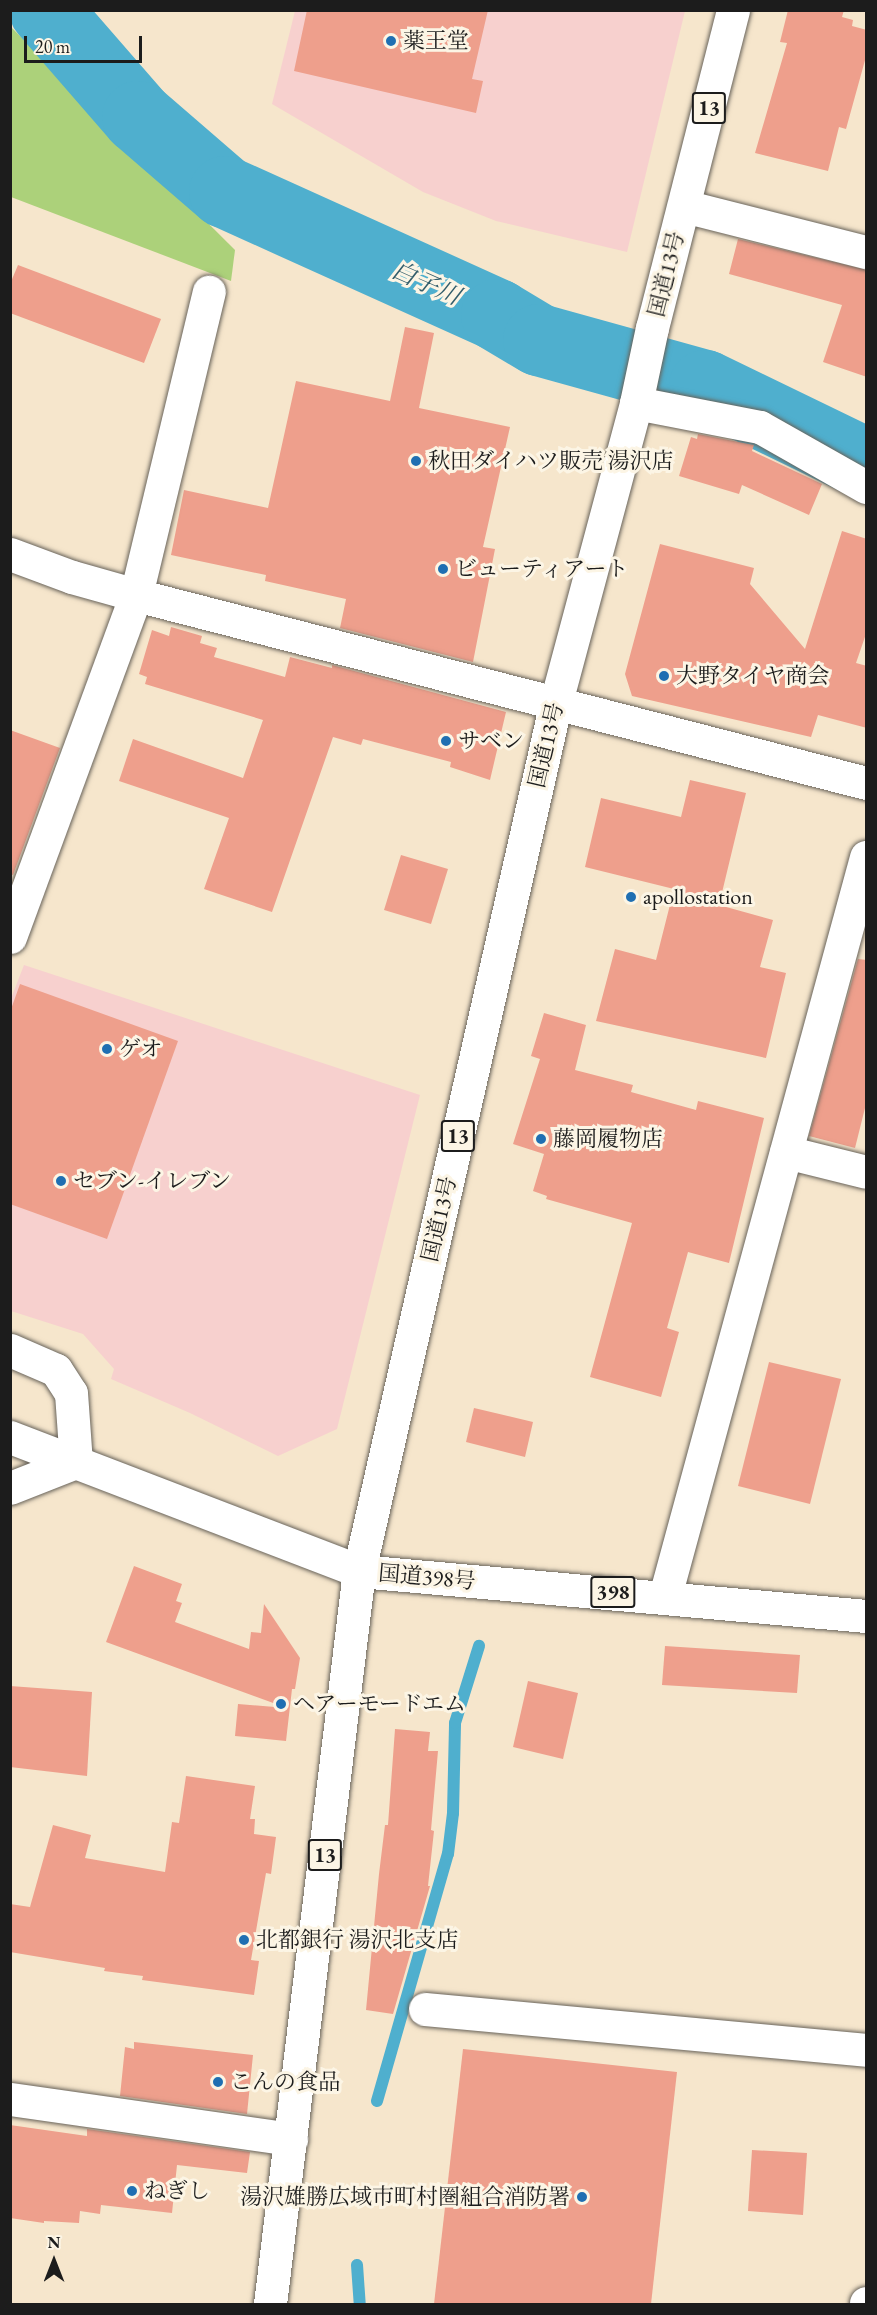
<!DOCTYPE html>
<meta charset="utf-8">
<style>
body{margin:0}
#map{position:relative;width:877px;height:2315px;overflow:hidden;background:#f6e6cc;font-family:"EB Garamond","Noto Serif JP",serif}
div>[style]{position:absolute}
[style*='--x']{left:calc(var(--x)*1px);top:calc(var(--y)*1px);width:calc(var(--w)*1px);rotate:calc(var(--a)*1deg)}
.built>*{inset:0;background:#f7d0ce}
.green>*{inset:0;background:#acd17a}
.stream>*{height:12px;margin:-6px;padding:0 6px;transform-origin:6px;border-radius:6px;background:#4fafce}
.river>*{height:72px;margin:-36px;padding:0 36px;transform-origin:36px;border-radius:36px;background:#4fafce}
.building>*{inset:0;background:#ee9f8c}
.roads{filter:drop-shadow(0 0 2px #68635a) drop-shadow(0 0 2px #68635a)}
.minor>*{height:33px;margin:-16.5px;padding:0 16.5px;transform-origin:16.5px;border-radius:16.5px;background:#fff}
.highway>*{height:33px;margin:-16.5px;padding:0 16.5px;transform-origin:16.5px;border-radius:16.5px;background:#fff}
.dots>*{width:16px;height:16px;translate:-50% -50%;box-sizing:border-box;border:3px solid #fcf5e5;border-radius:50%}
span{translate:-50% -50%;white-space:nowrap;text-align:center;line-height:1.15;-webkit-text-stroke:6px #fcf5e5;paint-order:stroke}
.shield-label span{padding:2px 4px;background:#fcf5e5;border:2px solid;border-radius:4px;-webkit-text-stroke-width:0}
.shield-label{font-size:21px;color:#1c1c1c;font-weight:700}
.poi-label{font-size:22px;color:#1c1c1c}
.left{translate:0 -50%;text-align:left}
.right{translate:-100% -50%;text-align:right}
.street-label{font-size:22px;color:#1c1c1c}
.water-label{font-size:24px;color:#335e6c;font-style:italic}
.frame{position:absolute;inset:0;border:12px solid #1c1c1c;pointer-events:none}
.north{position:absolute;left:24px;top:2231px;width:60px;height:60px;-webkit-text-stroke:4px #fcf5e5;paint-order:stroke;rotate:0deg;font-size:16px;font-weight:700;line-height:24px;text-align:center;color:#1c1c1c}
.north::after{content:'';display:block;margin:auto;width:21px;height:27px;background:#1c1c1c;clip-path:polygon(50% 0,100% 100%,50% 72%,0 100%)}
.scale{position:absolute;left:24px;top:36px;width:118px;height:27px;box-sizing:border-box;border:3px solid #1c1c1c;border-top:0;padding-left:8px;font-size:18px;line-height:21px;white-space:nowrap;color:#1c1c1c;-webkit-text-stroke:4px #fcf5e5;paint-order:stroke}
</style>
<div id="map">
<div class="built">
<div style="clip-path:polygon(295px 11px,685px 11px,627px 252px,496px 221px,423px 192px,272px 104px)"></div>
<div style="clip-path:polygon(24px 965px,420px 1095px,337px 1429px,278px 1456px,190px 1413px,111px 1379px,114px 1369px,83px 1334px,11px 1311px,10px 1001px)"></div>
</div>
<div class="green">
<div style="clip-path:polygon(11px 27px,235px 250px,231px 281px,11px 197px)"></div>
</div>
<div class="stream">
<div style="--x:377;--y:2101;--w:257;--a:-74"></div>
<div style="--x:448;--y:1854;--w:41;--a:-83"></div>
<div style="--x:453;--y:1813;--w:90;--a:-88.7"></div>
<div style="--x:455;--y:1723;--w:81;--a:-72.7"></div>
<div style="--x:357;--y:2265;--w:39;--a:86"></div>
</div>
<div class="river">
<div style="--x:45;--y:10;--w:142;--a:49"></div>
<div style="--x:138;--y:117;--w:115;--a:40.8"></div>
<div style="--x:225;--y:192;--w:299;--a:24.3"></div>
<div style="--x:497;--y:315;--w:49;--a:30.8"></div>
<div style="--x:539;--y:340;--w:172;--a:15.5"></div>
<div style="--x:705;--y:386;--w:179;--a:25.8"></div>
</div>
<div class="building">
<div style="clip-path:polygon(307px 10px,488px 10px,472px 79px,483px 81px,476px 113px,294px 71px)"></div>
<div style="clip-path:polygon(788px 10px,844px 10px,842px 17px,853px 20px,852px 26px,867px 30px,867px 53px,846px 129px,839px 127px,828px 171px,755px 153px,787px 43px,780px 42px)"></div>
<div style="clip-path:polygon(738px 239px,867px 270px,867px 377px,823px 362px,842px 305px,729px 274px)"></div>
<div style="clip-path:polygon(18px 265px,161px 319px,144px 363px,10px 313px,10px 284px)"></div>
<div style="clip-path:polygon(405px 327px,434px 333px,419px 408px,510px 427px,483px 547px,495px 549px,473px 662px,340px 628px,346px 599px,265px 581px,266px 575px,171px 555px,184px 490px,268px 508px,296px 381px,390px 401px)"></div>
<div style="clip-path:polygon(698px 434px,754px 445px,752px 451px,822px 484px,809px 515px,742px 485px,739px 494px,679px 476px,691px 437px,697px 439px)"></div>
<div style="clip-path:polygon(842px 531px,867px 539px,867px 631px,856px 663px,867px 666px,867px 728px,818px 715px,811px 737px,632px 696px,625px 674px,660px 544px,754px 568px,750px 584px,805px 649px)"></div>
<div style="clip-path:polygon(171px 627px,202px 636px,200px 643px,217px 648px,214px 657px,285px 677px,290px 657px,332px 668px,332px 665px,506px 712px,490px 780px,450px 767px,451px 762px,363px 739px,361px 745px,333px 737px,272px 912px,204px 889px,229px 818px,119px 781px,133px 739px,243px 778px,263px 720px,145px 684px,147px 677px,139px 674px,152px 630px,169px 636px)"></div>
<div style="clip-path:polygon(10px 730px,60px 748px,13px 875px,10px 874px)"></div>
<div style="clip-path:polygon(690px 780px,746px 793px,719px 905px,773px 920px,760px 967px,786px 973px,766px 1058px,596px 1021px,615px 949px,656px 960px,674px 889px,585px 867px,601px 798px,681px 817px)"></div>
<div style="clip-path:polygon(401px 855px,448px 869px,431px 924px,384px 910px)"></div>
<div style="clip-path:polygon(858px 959px,867px 960px,867px 1100px,855px 1148px,809px 1136px)"></div>
<div style="clip-path:polygon(20px 984px,178px 1041px,107px 1239px,10px 1204px,10px 1012px)"></div>
<div style="clip-path:polygon(544px 1013px,586px 1025px,575px 1070px,633px 1085px,631px 1092px,696px 1110px,698px 1101px,764px 1118px,729px 1263px,688px 1252px,667px 1328px,679px 1332px,661px 1397px,590px 1377px,632px 1223px,546px 1199px,547px 1196px,533px 1191px,544px 1154px,513px 1144px,540px 1059px,531px 1056px)"></div>
<div style="clip-path:polygon(769px 1362px,841px 1379px,810px 1504px,738px 1486px)"></div>
<div style="clip-path:polygon(474px 1408px,533px 1422px,525px 1457px,466px 1442px)"></div>
<div style="clip-path:polygon(134px 1566px,182px 1584px,176px 1601px,182px 1603px,175px 1622px,249px 1649px,251px 1632px,261px 1633px,264px 1604px,300px 1658px,295px 1689px,292px 1689px,286px 1741px,235px 1736px,238px 1704px,287px 1708px,106px 1642px)"></div>
<div style="clip-path:polygon(665px 1646px,800px 1655px,797px 1693px,662px 1685px)"></div>
<div style="clip-path:polygon(528px 1681px,578px 1693px,563px 1759px,513px 1747px)"></div>
<div style="clip-path:polygon(10px 1686px,92px 1692px,87px 1776px,10px 1767px)"></div>
<div style="clip-path:polygon(395px 1729px,430px 1732px,428px 1751px,438px 1751px,431px 1830px,434px 1831px,428px 1886px,430px 1886px,393px 2014px,366px 2010px,379px 1874px,385px 1825px,388px 1825px)"></div>
<div style="clip-path:polygon(186px 1776px,255px 1786px,250px 1819px,255px 1819px,254px 1834px,276px 1837px,271px 1874px,266px 1873px,251px 1960px,259px 1961px,254px 1995px,142px 1980px,143px 1976px,104px 1971px,105px 1968px,10px 1952px,10px 1904px,30px 1907px,53px 1825px,91px 1835px,85px 1858px,165px 1872px,172px 1822px,179px 1823px)"></div>
<div style="clip-path:polygon(134px 2042px,253px 2055px,247px 2114px,120px 2096px,125px 2047px,134px 2049px)"></div>
<div style="clip-path:polygon(463px 2049px,677px 2072px,651px 2304px,434px 2304px)"></div>
<div style="clip-path:polygon(10px 2125px,87px 2136px,87px 2129px,250px 2152px,247px 2173px,177px 2165px,172px 2213px,101px 2205px,100px 2214px,80px 2211px,79px 2223px,44px 2221px,44px 2223px,10px 2218px)"></div>
<div style="clip-path:polygon(752px 2150px,807px 2153px,803px 2215px,748px 2211px)"></div>
</div>
<div class="roads">
<div class="minor">
<div style="--x:684;--y:206;--w:188;--a:14.2"></div>
<div style="--x:636;--y:403;--w:126;--a:11"></div>
<div style="--x:760;--y:427;--w:122;--a:29.5"></div>
<div style="--x:10;--y:554;--w:66;--a:20.4"></div>
<div style="--x:72;--y:577;--w:66;--a:15.7"></div>
<div style="--x:136;--y:595;--w:754;--a:14.44"></div>
<div style="--x:10;--y:937;--w:364;--a:-69.8"></div>
<div style="--x:136;--y:595;--w:312;--a:-76.5"></div>
<div style="--x:786;--y:1152;--w:82;--a:14"></div>
<div style="--x:10;--y:1350;--w:50;--a:23.5"></div>
<div style="--x:56;--y:1370;--w:27;--a:57"></div>
<div style="--x:71;--y:1393;--w:69;--a:85.9"></div>
<div style="--x:76;--y:1462;--w:71;--a:158.5"></div>
<div style="--x:665;--y:1596;--w:766;--a:-74.78"></div>
<div style="--x:425;--y:2009;--w:443;--a:5.3"></div>
<div style="--x:10;--y:2099;--w:284;--a:8.1"></div>
<div style="--x:866;--y:2304;--w:1;--a:-90"></div>
</div>
<div class="highway">
<div style="--x:10;--y:1437;--w:374;--a:21"></div>
<div style="--x:359;--y:1571;--w:509;--a:5.07"></div>
<div style="--x:270;--y:2304;--w:738;--a:-83.08"></div>
<div style="--x:359;--y:1571;--w:891;--a:-77.23"></div>
<div style="--x:556;--y:702;--w:310;--a:-75"></div>
<div style="--x:636;--y:403;--w:77;--a:-78"></div>
<div style="--x:652;--y:328;--w:328;--a:-75.7"></div>
</div>
</div>
<div class="dots">
<div style="left:391px;top:41px;background:#1f6fb2"></div>
<div style="left:416px;top:461px;background:#1f6fb2"></div>
<div style="left:443px;top:569px;background:#1f6fb2"></div>
<div style="left:664px;top:676px;background:#1f6fb2"></div>
<div style="left:446px;top:741px;background:#1f6fb2"></div>
<div style="left:631px;top:897px;background:#1f6fb2"></div>
<div style="left:107px;top:1049px;background:#1f6fb2"></div>
<div style="left:541px;top:1139px;background:#1f6fb2"></div>
<div style="left:61px;top:1181px;background:#1f6fb2"></div>
<div style="left:281px;top:1704px;background:#1f6fb2"></div>
<div style="left:244px;top:1940px;background:#1f6fb2"></div>
<div style="left:218px;top:2082px;background:#1f6fb2"></div>
<div style="left:132px;top:2191px;background:#1f6fb2"></div>
<div style="left:582px;top:2197px;background:#1f6fb2"></div>
</div>
<div class="shield-label">
<span style="left:709px;top:108px">13</span>
<span style="left:458px;top:1136px">13</span>
<span style="left:613px;top:1592px">398</span>
<span style="left:325px;top:1855px">13</span>
</div>
<div class="poi-label">
<span class="left" style="left:403px;top:41px">薬王堂</span>
<span class="left" style="left:428px;top:461px">秋田ダイハツ販売 湯沢店</span>
<span class="left" style="left:455px;top:569px">ビューティアート</span>
<span class="left" style="left:676px;top:676px">大野タイヤ商会</span>
<span class="left" style="left:458px;top:741px">サベン</span>
<span class="left" style="left:643px;top:897px">apollostation</span>
<span class="left" style="left:119px;top:1049px">ゲオ</span>
<span class="left" style="left:553px;top:1139px">藤岡履物店</span>
<span class="left" style="left:73px;top:1181px">セブン-イレブン</span>
<span class="left" style="left:293px;top:1704px">ヘアーモードエム</span>
<span class="left" style="left:256px;top:1940px">北都銀行 湯沢北支店</span>
<span class="left" style="left:230px;top:2082px">こんの食品</span>
<span class="left" style="left:144px;top:2191px">ねぎし</span>
<span class="right" style="left:570px;top:2197px">湯沢雄勝広域市町村圏組合消防署</span>
</div>
<div class="street-label">
<span style="left:666px;top:274px;rotate:-76deg">国道13号</span>
<span style="left:546px;top:745px;rotate:-77deg">国道13号</span>
<span style="left:439px;top:1219px;rotate:-77deg">国道13号</span>
<span style="left:427px;top:1577px;rotate:5deg">国道398号</span>
</div>
<div class="water-label">
<span style="left:426px;top:283px;rotate:24deg">白子川</span>
</div>
<div class="frame"></div>
<div class="north">N</div>
<div class="scale">20 m</div>
</div>
